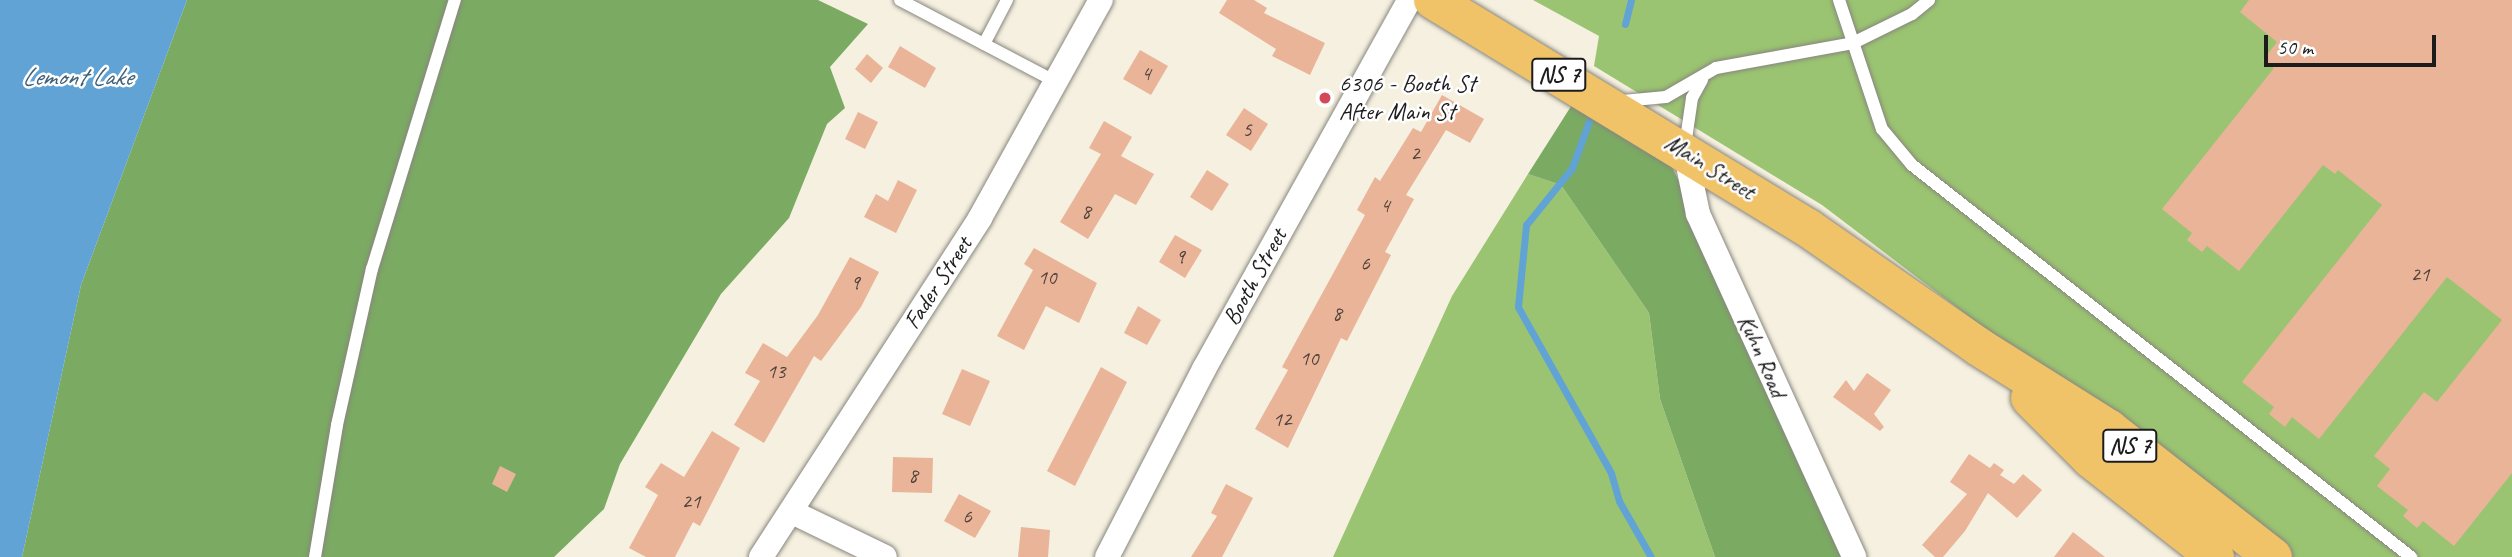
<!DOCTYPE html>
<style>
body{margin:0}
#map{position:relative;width:2512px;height:557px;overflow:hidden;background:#f5f0e0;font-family:Caveat,sans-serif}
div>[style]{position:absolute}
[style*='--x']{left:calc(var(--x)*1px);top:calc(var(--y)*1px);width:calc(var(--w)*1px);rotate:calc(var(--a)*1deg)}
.green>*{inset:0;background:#9ac471}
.forest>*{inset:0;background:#7baa63}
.water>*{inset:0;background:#61a3d5}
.stream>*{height:7px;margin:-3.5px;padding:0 3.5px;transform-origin:3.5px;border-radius:3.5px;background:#61a3d5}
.building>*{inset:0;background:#eab498}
.roads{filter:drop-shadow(0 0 2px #88867e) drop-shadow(0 0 2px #88867e)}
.lane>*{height:12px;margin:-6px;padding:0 6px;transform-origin:6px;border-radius:6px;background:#fff}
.street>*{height:24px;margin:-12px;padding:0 12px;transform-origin:12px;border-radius:12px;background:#fff}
.primary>*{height:38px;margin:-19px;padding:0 19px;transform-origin:19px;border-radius:19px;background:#f0c369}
.dots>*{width:19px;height:19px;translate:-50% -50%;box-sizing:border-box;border:4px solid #fff;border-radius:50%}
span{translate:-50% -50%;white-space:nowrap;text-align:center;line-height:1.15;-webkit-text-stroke:5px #fff;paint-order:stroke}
.number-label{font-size:21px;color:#50423b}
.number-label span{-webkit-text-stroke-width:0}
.shield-label span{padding:2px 5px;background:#fff;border:2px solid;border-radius:5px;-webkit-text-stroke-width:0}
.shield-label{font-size:23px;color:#1c1c1c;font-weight:700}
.poi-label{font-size:24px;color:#1c1c1c}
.left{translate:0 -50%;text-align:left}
.street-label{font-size:24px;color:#1c1c1c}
.water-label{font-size:26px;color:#3e6078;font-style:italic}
.scale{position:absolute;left:2264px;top:35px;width:172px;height:32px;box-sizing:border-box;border:4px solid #1c1c1c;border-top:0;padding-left:9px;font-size:21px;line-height:24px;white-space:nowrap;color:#1c1c1c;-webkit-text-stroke:5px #fff;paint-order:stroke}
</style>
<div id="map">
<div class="green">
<div style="clip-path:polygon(1533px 0,2512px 0,2512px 557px,2285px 557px,1822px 205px,1594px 66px,1599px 36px)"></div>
<div style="clip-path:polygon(1528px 174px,1561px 185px,1649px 313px,1660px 399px,1715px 557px,1333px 557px,1452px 296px)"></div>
</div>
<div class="forest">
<div style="clip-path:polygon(187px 0,818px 0,868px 24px,830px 67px,845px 108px,827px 124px,789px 218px,721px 294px,620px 464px,604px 509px,554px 557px,22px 557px,81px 285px)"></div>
<div style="clip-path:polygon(1582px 89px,1657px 137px,1866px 557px,1715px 557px,1660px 399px,1649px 313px,1561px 185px,1528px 174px)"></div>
</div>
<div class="water">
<div style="clip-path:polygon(0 0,187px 0,81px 285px,22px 557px,0 557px)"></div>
</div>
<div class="stream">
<div style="--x:1625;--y:24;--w:25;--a:-76"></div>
<div style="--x:1589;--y:121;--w:50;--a:109.9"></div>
<div style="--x:1572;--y:168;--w:73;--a:128.9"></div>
<div style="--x:1526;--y:225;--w:82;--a:95.6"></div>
<div style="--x:1518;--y:307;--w:190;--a:60.7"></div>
<div style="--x:1611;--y:473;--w:29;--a:74"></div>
<div style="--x:1619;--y:501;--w:64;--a:60.3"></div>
</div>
<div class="building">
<div style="clip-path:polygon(1227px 0,1254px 0,1267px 8px,1264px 13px,1325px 43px,1310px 75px,1272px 56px,1276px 49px,1219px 13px)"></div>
<div style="clip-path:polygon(2249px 0,2512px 0,2512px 473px,2454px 546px,2423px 521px,2417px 528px,2403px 516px,2408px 510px,2377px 486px,2390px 469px,2374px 456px,2424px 392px,2437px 402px,2502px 320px,2447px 277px,2319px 439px,2292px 417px,2285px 427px,2269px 414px,2274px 407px,2242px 382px,2382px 205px,2338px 170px,2335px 174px,2323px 165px,2239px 271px,2207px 246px,2202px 252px,2187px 240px,2192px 233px,2162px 209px,2274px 68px,2263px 60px,2277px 42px,2240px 12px)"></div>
<div style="clip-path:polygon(900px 46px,936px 68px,925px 88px,888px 67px)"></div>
<div style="clip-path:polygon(1140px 50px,1168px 66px,1151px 95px,1123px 79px)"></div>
<div style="clip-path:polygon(867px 54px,883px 68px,871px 83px,855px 69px)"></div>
<div style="clip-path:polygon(1442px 95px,1484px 119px,1470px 143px,1446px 130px,1406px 195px,1414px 199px,1385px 252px,1391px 255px,1347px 341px,1341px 338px,1288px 448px,1255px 429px,1288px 370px,1282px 367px,1365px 215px,1357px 210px,1375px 177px,1380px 181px,1413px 128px,1421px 132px)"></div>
<div style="clip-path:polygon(1244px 108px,1268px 124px,1251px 151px,1226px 135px)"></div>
<div style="clip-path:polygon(858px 112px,878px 122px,865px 149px,845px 139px)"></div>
<div style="clip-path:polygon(1104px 121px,1132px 137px,1121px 156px,1154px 174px,1136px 205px,1115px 194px,1088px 239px,1060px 222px,1101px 154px,1089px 148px)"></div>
<div style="clip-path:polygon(1207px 170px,1229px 184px,1212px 211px,1190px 197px)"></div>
<div style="clip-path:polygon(898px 180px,917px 190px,896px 233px,864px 217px,876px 194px,888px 201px)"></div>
<div style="clip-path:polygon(1175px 235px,1202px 250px,1185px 278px,1159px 262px)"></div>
<div style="clip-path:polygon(1034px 248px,1097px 283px,1079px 323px,1046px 306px,1024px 350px,997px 336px,1033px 270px,1024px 264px)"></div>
<div style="clip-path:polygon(850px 257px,879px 272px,861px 307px,821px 361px,814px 356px,764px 443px,734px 425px,760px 381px,745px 373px,763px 343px,787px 357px,818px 315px)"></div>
<div style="clip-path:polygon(1138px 306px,1161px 320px,1147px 345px,1124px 333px)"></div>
<div style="clip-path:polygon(1101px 367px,1127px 382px,1075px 486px,1047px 471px)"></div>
<div style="clip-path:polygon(962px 369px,990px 381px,970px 426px,942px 414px)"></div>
<div style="clip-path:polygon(1867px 373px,1891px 390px,1874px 414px,1884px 427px,1880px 431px,1833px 397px,1846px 380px,1854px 391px)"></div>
<div style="clip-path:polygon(712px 431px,740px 448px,700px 526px,693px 522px,675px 557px,646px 557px,629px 548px,658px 495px,645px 487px,661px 463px,684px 477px)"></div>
<div style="clip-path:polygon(1969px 454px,1990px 468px,1994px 463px,2004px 470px,2000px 475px,2014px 484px,2023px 474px,2042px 490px,2017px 518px,1988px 493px,1965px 531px,1943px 557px,1935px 557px,1922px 545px,1967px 494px,1950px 482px)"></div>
<div style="clip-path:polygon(893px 457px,933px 458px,932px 493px,892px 492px)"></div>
<div style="clip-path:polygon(500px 466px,516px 474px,507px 492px,492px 484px)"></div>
<div style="clip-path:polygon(1226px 484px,1253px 498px,1222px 557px,1191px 557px,1217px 516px,1211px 513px)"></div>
<div style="clip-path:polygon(959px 494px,991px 511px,975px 538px,944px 521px)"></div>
<div style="clip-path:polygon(1021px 527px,1050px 530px,1048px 557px,1018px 557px)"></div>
<div style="clip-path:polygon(2073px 532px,2105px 557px,2054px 557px)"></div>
</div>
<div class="roads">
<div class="lane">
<div style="--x:900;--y:0;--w:176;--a:27.7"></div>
<div style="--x:1839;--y:0;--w:136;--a:71.6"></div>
<div style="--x:1882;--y:129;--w:47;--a:50.2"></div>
<div style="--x:1912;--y:165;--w:635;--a:38.15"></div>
<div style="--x:984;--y:44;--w:50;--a:-62.4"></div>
<div style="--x:1623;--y:101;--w:43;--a:-5.3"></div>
<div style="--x:1666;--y:97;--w:58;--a:-30.1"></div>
<div style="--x:1716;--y:68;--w:139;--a:-10.3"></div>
<div style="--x:1853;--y:43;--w:66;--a:-26.2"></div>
<div style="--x:1912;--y:14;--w:22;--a:-39"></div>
<div style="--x:1685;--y:146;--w:49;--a:-81.7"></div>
<div style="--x:1692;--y:98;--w:21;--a:-61"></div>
<div style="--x:315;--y:557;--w:134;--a:-80.5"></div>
<div style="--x:337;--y:425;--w:160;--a:-77.4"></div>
<div style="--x:372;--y:269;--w:282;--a:-72.9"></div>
</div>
<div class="street">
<div style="--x:1685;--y:151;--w:64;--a:78.3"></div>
<div style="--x:1698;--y:214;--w:377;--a:65.5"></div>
<div style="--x:792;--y:512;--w:103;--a:25.8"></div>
<div style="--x:761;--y:557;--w:404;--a:-57.1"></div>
<div style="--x:980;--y:218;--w:249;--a:-61"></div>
<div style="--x:1107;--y:557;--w:212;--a:-62.7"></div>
<div style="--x:1204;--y:369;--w:422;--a:-60.9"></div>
</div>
<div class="primary">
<div style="--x:1433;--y:0;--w:439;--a:31.3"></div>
<div style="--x:1808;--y:228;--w:208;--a:34.8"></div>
<div style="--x:1979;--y:347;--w:154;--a:32.2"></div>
<div style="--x:2109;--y:429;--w:208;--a:38"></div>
<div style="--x:2030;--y:398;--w:86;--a:45"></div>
<div style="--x:2091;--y:459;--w:158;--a:38.3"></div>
</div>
</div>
<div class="dots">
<div style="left:1325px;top:98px;background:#d1495b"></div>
</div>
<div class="number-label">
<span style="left:1146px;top:73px">4</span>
<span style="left:1247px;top:129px">5</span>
<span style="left:1415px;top:153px">2</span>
<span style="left:1385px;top:205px">4</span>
<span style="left:1086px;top:211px">8</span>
<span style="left:1180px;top:256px">9</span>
<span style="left:1365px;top:263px">6</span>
<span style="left:2420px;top:274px">21</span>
<span style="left:1047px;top:277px">10</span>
<span style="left:855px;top:282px">9</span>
<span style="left:1337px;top:313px">8</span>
<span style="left:1309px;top:358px">10</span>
<span style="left:776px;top:371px">13</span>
<span style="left:1282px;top:419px">12</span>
<span style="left:913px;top:475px">8</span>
<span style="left:691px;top:501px">21</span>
<span style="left:967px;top:516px">6</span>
</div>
<div class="shield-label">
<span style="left:1559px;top:75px">NS 7</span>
<span style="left:2130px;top:446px">NS 7</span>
</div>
<div class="poi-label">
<span class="left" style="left:1339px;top:98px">6306 - Booth St<br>After Main St</span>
</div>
<div class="street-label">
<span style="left:1710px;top:167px;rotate:32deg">Main Street</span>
<span style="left:1255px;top:277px;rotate:-61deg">Booth Street</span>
<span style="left:938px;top:283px;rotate:-57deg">Fader Street</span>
<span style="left:1762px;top:356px;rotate:66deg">Kuhn Road</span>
</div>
<div class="water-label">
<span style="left:77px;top:77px">Lemont Lake</span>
</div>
<div class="scale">50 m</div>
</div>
